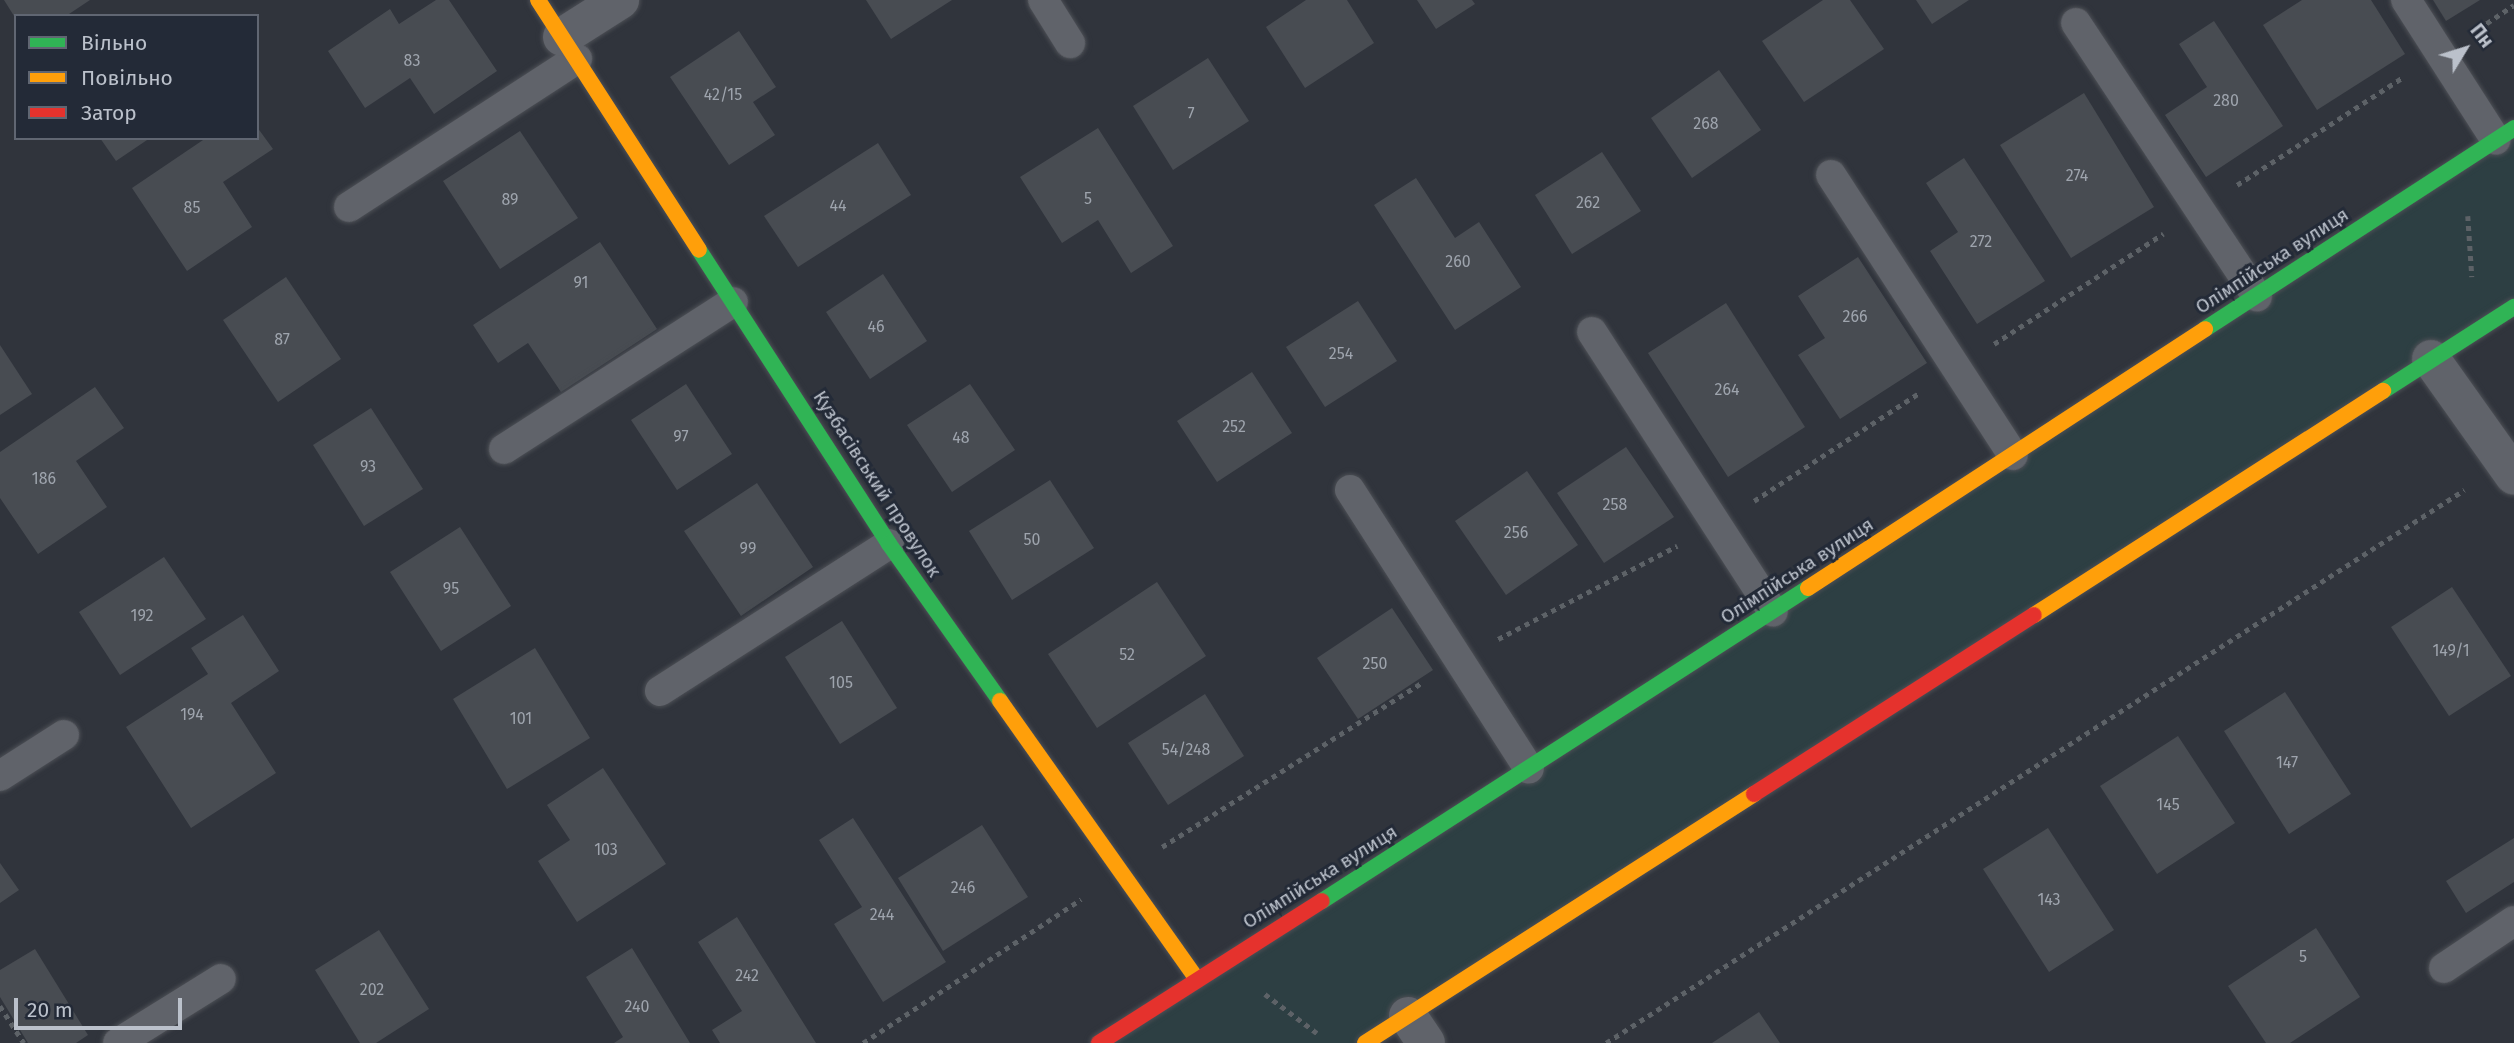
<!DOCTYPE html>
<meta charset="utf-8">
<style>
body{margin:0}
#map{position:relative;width:2514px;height:1043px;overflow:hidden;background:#30343c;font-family:"Fira Sans",sans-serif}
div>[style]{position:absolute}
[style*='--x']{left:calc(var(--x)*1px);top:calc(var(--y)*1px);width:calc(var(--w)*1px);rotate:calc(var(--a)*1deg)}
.green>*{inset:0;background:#2d3f43}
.building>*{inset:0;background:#484c52}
.path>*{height:4.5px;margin-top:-2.25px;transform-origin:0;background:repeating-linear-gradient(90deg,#5d6267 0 5px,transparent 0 10px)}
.roads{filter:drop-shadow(0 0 2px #4c4f55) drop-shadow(0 0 2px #4c4f55)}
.lane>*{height:30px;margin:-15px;padding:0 15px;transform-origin:15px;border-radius:15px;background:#60636a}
.street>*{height:38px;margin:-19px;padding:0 19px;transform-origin:19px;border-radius:19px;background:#60636a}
.fast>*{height:16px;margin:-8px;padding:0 8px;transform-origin:8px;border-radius:8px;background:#30b455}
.slow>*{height:16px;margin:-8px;padding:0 8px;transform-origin:8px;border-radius:8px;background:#ff9f0a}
.jam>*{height:16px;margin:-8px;padding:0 8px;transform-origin:8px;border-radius:8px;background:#e5322d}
span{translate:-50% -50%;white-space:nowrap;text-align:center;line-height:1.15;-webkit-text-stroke:6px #232a37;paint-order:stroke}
.number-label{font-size:16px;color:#9ea4ad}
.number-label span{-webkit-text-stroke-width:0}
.street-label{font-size:19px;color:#bbc1cb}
.legend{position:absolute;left:14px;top:14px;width:245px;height:126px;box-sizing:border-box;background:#232a37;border:2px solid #606672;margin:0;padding:9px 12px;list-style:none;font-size:21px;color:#bbc1cb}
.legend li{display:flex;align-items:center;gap:14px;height:35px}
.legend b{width:35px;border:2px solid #606672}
.north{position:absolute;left:2430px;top:14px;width:70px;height:70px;-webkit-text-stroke:5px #232a37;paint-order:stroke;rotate:52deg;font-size:19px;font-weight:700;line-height:28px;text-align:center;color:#bbc1cb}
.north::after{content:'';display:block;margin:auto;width:24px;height:32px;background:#bbc1cb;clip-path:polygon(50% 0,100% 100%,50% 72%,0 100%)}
.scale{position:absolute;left:14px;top:998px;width:168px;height:32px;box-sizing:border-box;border:4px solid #bbc1cb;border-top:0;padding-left:9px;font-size:21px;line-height:24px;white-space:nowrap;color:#bbc1cb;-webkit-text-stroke:5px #232a37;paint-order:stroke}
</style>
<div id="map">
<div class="green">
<div style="clip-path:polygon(2514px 129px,2514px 306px,1365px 1043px,1099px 1043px)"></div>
</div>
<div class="building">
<div style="clip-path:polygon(4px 0,90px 0,66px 16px,14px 16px)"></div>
<div style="clip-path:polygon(436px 0,449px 0,497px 71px,434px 114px,410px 78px,365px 108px,328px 51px,390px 9px,399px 24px)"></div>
<div style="clip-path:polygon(866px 0,952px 0,891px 39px)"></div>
<div style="clip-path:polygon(1306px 0,1347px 0,1374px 43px,1305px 88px,1266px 27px)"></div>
<div style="clip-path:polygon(1417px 0,1472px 0,1475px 4px,1436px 29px)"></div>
<div style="clip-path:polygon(1823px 0,1850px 0,1884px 49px,1804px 102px,1762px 41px)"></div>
<div style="clip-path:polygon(1916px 0,1969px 0,1932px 24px)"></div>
<div style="clip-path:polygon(2302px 0,2371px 0,2405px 54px,2317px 110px,2263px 25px)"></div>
<div style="clip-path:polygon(2433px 0,2480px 0,2446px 21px)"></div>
<div style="clip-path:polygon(2214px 21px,2283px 126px,2206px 177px,2165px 115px,2207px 87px,2179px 44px)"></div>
<div style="clip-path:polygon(739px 31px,776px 87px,753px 102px,775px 135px,729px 165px,670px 77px)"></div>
<div style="clip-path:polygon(1208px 58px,1249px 121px,1173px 170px,1133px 106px)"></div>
<div style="clip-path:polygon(1719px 70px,1761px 130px,1692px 178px,1651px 118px)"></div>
<div style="clip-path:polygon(2084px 93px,2154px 207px,2071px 258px,2000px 145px)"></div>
<div style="clip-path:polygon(257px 127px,273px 149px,223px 182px,252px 227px,187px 271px,132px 188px,206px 138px,257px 138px)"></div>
<div style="clip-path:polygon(1098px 128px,1173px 246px,1131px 273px,1098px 220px,1062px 243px,1020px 177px)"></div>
<div style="clip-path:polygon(520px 131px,578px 218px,500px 269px,443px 181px)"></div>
<div style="clip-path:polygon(100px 138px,150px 138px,116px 161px)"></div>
<div style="clip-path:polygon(878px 143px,911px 195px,798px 267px,764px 216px)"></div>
<div style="clip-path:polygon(1602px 152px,1641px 211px,1572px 254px,1535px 195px)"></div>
<div style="clip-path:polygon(1964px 158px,2045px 281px,1977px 324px,1930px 251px,1958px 232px,1926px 183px)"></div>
<div style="clip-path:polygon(1416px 178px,1455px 238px,1479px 222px,1521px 287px,1455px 330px,1374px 205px)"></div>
<div style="clip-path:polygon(600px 242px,657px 329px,561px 392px,528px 343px,498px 363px,473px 325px)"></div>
<div style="clip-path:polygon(1858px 257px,1927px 363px,1840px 419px,1798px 355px,1825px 338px,1798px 296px)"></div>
<div style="clip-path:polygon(883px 274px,927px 341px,870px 379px,826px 312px)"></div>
<div style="clip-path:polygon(286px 277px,341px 359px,278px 402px,223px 320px)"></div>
<div style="clip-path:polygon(1358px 301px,1397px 361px,1325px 407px,1286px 347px)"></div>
<div style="clip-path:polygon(1726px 303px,1805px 427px,1728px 477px,1648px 353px)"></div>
<div style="clip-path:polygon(0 345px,32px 394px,0 415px)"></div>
<div style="clip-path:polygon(1252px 372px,1292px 433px,1217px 482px,1177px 421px)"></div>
<div style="clip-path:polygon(686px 384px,732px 454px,677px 490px,631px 420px)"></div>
<div style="clip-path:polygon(970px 384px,1015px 450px,952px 492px,907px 425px)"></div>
<div style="clip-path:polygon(95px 387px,124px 428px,76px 461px,107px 507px,38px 554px,0 498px,0 452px)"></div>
<div style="clip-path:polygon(371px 408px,423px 489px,364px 526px,313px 445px)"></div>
<div style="clip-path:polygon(1626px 447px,1674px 517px,1604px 563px,1557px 493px)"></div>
<div style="clip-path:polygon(1527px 471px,1578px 545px,1506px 595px,1455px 521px)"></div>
<div style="clip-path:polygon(1050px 480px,1094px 548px,1012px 600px,969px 531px)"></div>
<div style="clip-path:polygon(757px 483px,813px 567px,741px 616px,684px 531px)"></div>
<div style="clip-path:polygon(460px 527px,511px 606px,441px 651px,390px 572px)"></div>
<div style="clip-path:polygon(164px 557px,206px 619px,120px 675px,79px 612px)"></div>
<div style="clip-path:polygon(1157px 582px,1206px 656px,1097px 728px,1048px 654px)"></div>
<div style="clip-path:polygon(2452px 587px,2511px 676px,2449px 716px,2391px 627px)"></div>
<div style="clip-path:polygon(1392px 608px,1433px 670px,1358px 719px,1317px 658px)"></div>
<div style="clip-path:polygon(243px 615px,279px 671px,231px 703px,276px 773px,191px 828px,126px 727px,208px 674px,191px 648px)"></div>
<div style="clip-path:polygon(842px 621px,897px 708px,840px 744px,785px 657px)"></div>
<div style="clip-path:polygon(535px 648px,590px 738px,507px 789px,453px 699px)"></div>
<div style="clip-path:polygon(2285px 692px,2351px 794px,2289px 834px,2224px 731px)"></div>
<div style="clip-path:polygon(1205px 694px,1244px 756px,1168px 805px,1128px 743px)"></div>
<div style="clip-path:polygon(2178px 736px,2235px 823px,2157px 874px,2100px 786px)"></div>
<div style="clip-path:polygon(603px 768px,666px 864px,577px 922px,538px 861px,570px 840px,547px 805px)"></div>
<div style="clip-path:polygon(853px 818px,946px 962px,883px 1002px,834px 924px,862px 907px,819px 840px)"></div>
<div style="clip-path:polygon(982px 825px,1028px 897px,943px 951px,898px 878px)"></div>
<div style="clip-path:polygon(2048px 828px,2114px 930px,2049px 972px,1983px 869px)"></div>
<div style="clip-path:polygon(2514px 838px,2514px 882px,2466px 913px,2446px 881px)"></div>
<div style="clip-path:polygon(0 863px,19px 890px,0 903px)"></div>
<div style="clip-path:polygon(737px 917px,816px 1043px,720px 1043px,712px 1030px,742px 1011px,698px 942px)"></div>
<div style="clip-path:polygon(2316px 928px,2360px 997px,2290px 1043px,2266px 1043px,2228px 986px)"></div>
<div style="clip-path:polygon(379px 930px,429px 1009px,376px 1043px,360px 1043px,315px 970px)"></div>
<div style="clip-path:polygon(632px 948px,690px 1043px,614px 1043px,623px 1037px,586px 977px)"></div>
<div style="clip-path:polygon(35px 949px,88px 1035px,76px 1043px,28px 1043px,0 997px,0 970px)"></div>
<div style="clip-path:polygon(1759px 1012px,1780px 1043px,1712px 1043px)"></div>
</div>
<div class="path">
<div style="--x:2478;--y:29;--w:43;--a:-33.7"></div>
<div style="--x:2237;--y:185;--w:198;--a:-33"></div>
<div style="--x:2468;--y:216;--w:61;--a:86.2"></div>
<div style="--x:1994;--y:344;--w:202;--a:-33.1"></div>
<div style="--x:1754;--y:501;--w:197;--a:-33.2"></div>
<div style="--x:1498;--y:639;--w:202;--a:-27.5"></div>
<div style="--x:1162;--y:847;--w:307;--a:-32.3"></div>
<div style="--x:1265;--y:994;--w:65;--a:36.9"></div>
<div style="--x:0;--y:1006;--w:44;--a:57"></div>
<div style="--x:863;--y:1043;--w:261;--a:-33.4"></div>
<div style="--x:1606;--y:1043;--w:1021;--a:-32.8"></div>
</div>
<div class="roads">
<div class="lane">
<div style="--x:1043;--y:0;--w:51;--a:57.9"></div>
<div style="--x:2406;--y:0;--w:166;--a:57.3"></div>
<div style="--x:2076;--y:23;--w:328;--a:56.5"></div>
<div style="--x:1831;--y:175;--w:334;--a:57"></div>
<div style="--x:349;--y:207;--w:272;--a:-33"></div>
<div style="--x:1592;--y:332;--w:333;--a:57.1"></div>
<div style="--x:504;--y:449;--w:272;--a:-32.7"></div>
<div style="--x:1350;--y:490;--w:331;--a:57.3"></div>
<div style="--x:660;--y:691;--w:272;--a:-32.7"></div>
<div style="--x:0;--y:776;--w:76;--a:-32.6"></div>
<div style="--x:2444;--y:968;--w:84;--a:-33.9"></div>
<div style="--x:118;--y:1043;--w:121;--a:-31.9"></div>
</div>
<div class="street">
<div style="--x:562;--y:37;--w:69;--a:-32.5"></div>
<div style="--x:2431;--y:359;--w:143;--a:54.6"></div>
<div style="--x:1408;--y:1016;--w:32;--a:56"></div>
</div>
<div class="fast">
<div style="--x:699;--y:250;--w:350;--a:57.1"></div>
<div style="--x:889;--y:544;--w:192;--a:54.7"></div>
<div style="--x:2205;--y:329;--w:369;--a:-33"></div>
<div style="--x:2383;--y:391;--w:156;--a:-32.7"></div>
<div style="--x:1322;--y:901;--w:578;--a:-32.78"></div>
</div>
<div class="slow">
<div style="--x:538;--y:0;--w:297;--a:57.2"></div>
<div style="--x:1808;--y:588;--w:474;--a:-33.1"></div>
<div style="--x:2034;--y:615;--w:415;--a:-32.7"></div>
<div style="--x:1000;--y:701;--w:341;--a:54.7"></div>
<div style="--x:1365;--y:1043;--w:462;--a:-32.6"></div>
</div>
<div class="jam">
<div style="--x:1754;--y:794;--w:332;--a:-32.6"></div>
<div style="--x:1099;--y:1043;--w:264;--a:-32.5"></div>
</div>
</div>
<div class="number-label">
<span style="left:412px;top:61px">83</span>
<span style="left:723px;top:95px">42/15</span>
<span style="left:2226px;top:101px">280</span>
<span style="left:1191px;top:114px">7</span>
<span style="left:1706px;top:124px">268</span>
<span style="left:2077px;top:176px">274</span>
<span style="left:1088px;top:199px">5</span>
<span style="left:510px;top:200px">89</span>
<span style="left:1588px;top:203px">262</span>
<span style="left:838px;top:206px">44</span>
<span style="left:192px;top:208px">85</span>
<span style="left:1981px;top:242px">272</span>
<span style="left:1458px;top:262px">260</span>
<span style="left:581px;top:283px">91</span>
<span style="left:1855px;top:317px">266</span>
<span style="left:876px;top:327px">46</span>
<span style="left:282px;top:340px">87</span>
<span style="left:1341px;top:354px">254</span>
<span style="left:1727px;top:390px">264</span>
<span style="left:1234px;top:427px">252</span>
<span style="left:681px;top:437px">97</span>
<span style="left:961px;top:438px">48</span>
<span style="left:368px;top:467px">93</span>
<span style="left:44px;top:479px">186</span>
<span style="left:1615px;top:505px">258</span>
<span style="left:1516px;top:533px">256</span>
<span style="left:1032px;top:540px">50</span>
<span style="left:748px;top:549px">99</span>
<span style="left:451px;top:589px">95</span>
<span style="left:142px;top:616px">192</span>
<span style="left:2451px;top:651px">149/1</span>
<span style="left:1127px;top:655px">52</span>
<span style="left:1375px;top:664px">250</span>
<span style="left:841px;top:683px">105</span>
<span style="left:192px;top:715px">194</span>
<span style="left:521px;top:719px">101</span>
<span style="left:1186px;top:750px">54/248</span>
<span style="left:2287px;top:763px">147</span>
<span style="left:2168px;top:805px">145</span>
<span style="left:606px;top:850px">103</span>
<span style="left:963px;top:888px">246</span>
<span style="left:2049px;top:900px">143</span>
<span style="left:882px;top:915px">244</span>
<span style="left:2303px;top:957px">5</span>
<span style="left:747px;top:976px">242</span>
<span style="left:372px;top:990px">202</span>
<span style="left:637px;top:1007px">240</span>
</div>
<div class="street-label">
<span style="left:2272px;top:261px;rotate:-33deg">Олімпійська вулиця</span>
<span style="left:877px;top:484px;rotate:57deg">Кузбасівський провулок</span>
<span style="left:1797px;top:571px;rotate:-33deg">Олімпійська вулиця</span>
<span style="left:1320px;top:877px;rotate:-32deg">Олімпійська вулиця</span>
</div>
<ul class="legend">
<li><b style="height:9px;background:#30b455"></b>Вільно</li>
<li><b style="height:9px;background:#ff9f0a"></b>Повільно</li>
<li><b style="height:9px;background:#e5322d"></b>Затор</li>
</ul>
<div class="north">Пн</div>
<div class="scale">20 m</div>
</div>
